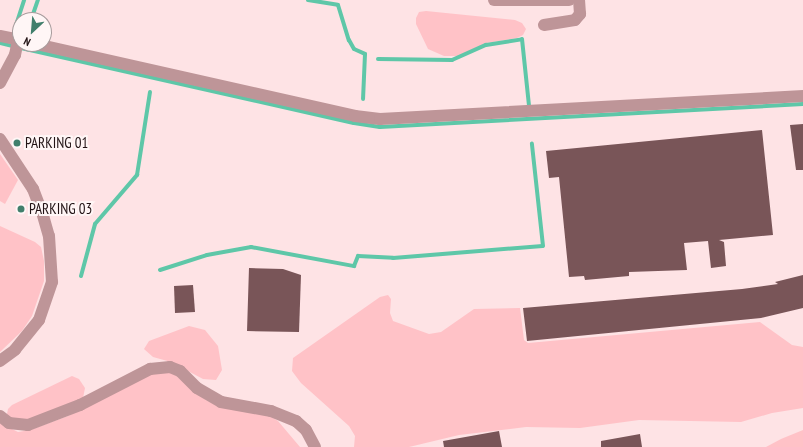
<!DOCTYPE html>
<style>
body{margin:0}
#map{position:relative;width:803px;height:447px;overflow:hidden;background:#fee3e5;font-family:"PT Sans Narrow",sans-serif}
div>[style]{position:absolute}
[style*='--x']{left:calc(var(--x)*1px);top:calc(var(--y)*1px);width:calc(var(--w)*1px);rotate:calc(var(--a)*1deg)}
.green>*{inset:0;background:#ffc2c7}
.stream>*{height:4px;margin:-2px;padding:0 2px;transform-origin:2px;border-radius:2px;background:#5ec7a8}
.building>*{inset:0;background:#795558}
.minor>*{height:12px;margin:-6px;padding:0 6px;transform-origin:6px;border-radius:6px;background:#be9598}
.dots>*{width:11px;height:11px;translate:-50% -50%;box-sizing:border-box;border:2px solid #fff6f6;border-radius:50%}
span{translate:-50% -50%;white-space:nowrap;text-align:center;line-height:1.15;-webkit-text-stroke:4px #fff6f6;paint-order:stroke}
.poi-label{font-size:15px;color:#221315}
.left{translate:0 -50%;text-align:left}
.north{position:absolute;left:12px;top:12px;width:40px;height:40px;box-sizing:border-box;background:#fff6f6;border:1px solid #a79b9c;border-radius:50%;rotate:206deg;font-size:11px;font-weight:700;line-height:16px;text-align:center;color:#221315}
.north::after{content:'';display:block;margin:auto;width:14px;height:18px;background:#417f6c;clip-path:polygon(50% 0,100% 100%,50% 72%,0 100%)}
</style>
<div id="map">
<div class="green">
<div style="clip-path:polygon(426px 11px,515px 20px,522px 23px,526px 29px,523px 35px,517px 38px,486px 43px,458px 56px,444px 56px,428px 49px,416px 24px,416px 18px,419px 12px)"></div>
<div style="clip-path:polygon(0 154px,18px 180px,5px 204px,0 201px)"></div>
<div style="clip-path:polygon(0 226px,35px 242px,41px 247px,44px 261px,44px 281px,32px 316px,22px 331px,0 352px)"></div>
<div style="clip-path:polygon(388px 295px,391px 299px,390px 313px,393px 321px,429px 334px,441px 332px,474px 309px,520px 308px,524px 340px,528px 343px,760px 322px,792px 345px,803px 347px,803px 408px,772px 413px,741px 422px,639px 420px,580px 428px,526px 427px,459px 435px,409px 447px,354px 447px,355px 436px,349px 426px,301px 383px,292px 371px,293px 358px,380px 297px)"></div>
<div style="clip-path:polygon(189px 326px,205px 330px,218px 346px,222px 370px,216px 380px,203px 379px,171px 362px,153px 357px,144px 349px,149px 341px)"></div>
<div style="clip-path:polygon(169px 372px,177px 376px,206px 400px,220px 407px,270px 416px,278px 421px,300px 447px,0 447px,0 423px,18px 432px,30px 430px,68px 416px,151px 374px)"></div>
<div style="clip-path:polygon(72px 376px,79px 379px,85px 388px,83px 398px,27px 420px,11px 419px,7px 414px,8px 409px,12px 405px)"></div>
<div style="clip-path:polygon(803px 430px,803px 447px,766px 447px,781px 439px)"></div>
</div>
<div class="stream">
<div style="--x:308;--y:0;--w:30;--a:9"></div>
<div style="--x:338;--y:5;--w:37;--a:73"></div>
<div style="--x:349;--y:40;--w:10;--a:61"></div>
<div style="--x:354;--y:49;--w:12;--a:24"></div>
<div style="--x:365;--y:54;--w:45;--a:92.5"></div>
<div style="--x:31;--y:20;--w:21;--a:-71"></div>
<div style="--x:16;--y:25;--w:26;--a:-72"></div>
<div style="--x:0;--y:43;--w:12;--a:14"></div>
<div style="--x:21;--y:48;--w:341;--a:12.7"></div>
<div style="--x:354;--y:123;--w:26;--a:9"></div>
<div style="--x:380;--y:127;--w:424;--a:-3.1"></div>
<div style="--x:378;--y:59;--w:74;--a:0.8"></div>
<div style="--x:452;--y:60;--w:37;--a:-24"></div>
<div style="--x:486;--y:45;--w:36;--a:-9"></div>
<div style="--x:522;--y:39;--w:67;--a:84"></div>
<div style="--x:160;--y:270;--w:49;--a:-17.7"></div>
<div style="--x:207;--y:255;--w:45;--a:-10.3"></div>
<div style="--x:251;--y:247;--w:105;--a:10.5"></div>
<div style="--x:354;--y:266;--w:11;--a:-68"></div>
<div style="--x:358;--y:256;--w:35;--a:3"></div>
<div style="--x:393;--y:258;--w:150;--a:-4.6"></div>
<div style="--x:543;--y:246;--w:103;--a:-96.2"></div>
<div style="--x:81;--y:276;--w:54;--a:-74.9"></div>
<div style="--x:95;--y:224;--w:65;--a:-49.4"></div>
<div style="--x:137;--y:175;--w:84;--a:-81.1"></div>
</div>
<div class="building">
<div style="clip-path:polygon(803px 124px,803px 170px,796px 170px,790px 125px)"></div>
<div style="clip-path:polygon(762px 130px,773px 235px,719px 240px,724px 242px,726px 266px,711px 268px,708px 241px,684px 243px,687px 270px,629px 272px,629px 276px,585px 280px,584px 276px,569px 277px,559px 177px,549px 178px,546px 151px)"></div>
<div style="clip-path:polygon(249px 268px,283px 269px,301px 275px,299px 332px,247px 331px)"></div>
<div style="clip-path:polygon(803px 275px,803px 308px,761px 318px,527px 341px,523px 308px,742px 289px,778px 284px,775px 282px)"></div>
<div style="clip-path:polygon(193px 285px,195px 312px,175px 313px,174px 286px)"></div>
<div style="clip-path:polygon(499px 431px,502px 447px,444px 447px,443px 441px)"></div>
<div style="clip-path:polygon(640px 434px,642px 447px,601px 447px,601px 441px)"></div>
</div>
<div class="minor">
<div style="--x:494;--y:0;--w:75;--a:0"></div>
<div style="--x:544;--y:25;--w:31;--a:-9"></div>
<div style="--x:575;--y:20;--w:8;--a:-50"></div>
<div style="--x:580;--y:14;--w:14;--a:-94"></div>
<div style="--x:0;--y:36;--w:20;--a:11"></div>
<div style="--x:36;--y:44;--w:327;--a:12.7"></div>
<div style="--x:355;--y:116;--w:25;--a:7"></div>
<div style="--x:380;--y:119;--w:424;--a:-3.1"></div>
<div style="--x:0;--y:83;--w:32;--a:-62"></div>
<div style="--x:15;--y:55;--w:15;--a:-79"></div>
<div style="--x:0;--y:139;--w:60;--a:56.6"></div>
<div style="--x:33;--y:189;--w:25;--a:69"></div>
<div style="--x:42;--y:212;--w:25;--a:74"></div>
<div style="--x:49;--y:236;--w:46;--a:86.3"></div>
<div style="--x:52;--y:282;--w:40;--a:108.9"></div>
<div style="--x:39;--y:320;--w:38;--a:129"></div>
<div style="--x:15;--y:350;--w:19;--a:144"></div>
<div style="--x:0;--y:416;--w:11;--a:38"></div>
<div style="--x:9;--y:423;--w:19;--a:6"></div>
<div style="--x:28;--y:425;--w:56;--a:-21"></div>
<div style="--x:80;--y:405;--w:79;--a:-27.2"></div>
<div style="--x:150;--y:369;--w:20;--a:-6"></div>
<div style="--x:170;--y:367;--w:11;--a:22"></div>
<div style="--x:180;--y:371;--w:24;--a:45"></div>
<div style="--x:197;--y:388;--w:28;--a:30"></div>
<div style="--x:221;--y:402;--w:51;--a:10.2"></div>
<div style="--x:271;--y:411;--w:27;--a:22"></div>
<div style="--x:296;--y:421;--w:13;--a:42"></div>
<div style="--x:306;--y:430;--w:19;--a:62"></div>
</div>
<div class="dots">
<div style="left:17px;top:143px;background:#417f6c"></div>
<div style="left:21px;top:209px;background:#417f6c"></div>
</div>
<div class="poi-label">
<span class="left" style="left:25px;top:143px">PARKING 01</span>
<span class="left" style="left:29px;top:209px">PARKING 03</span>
</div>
<div class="north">N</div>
</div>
